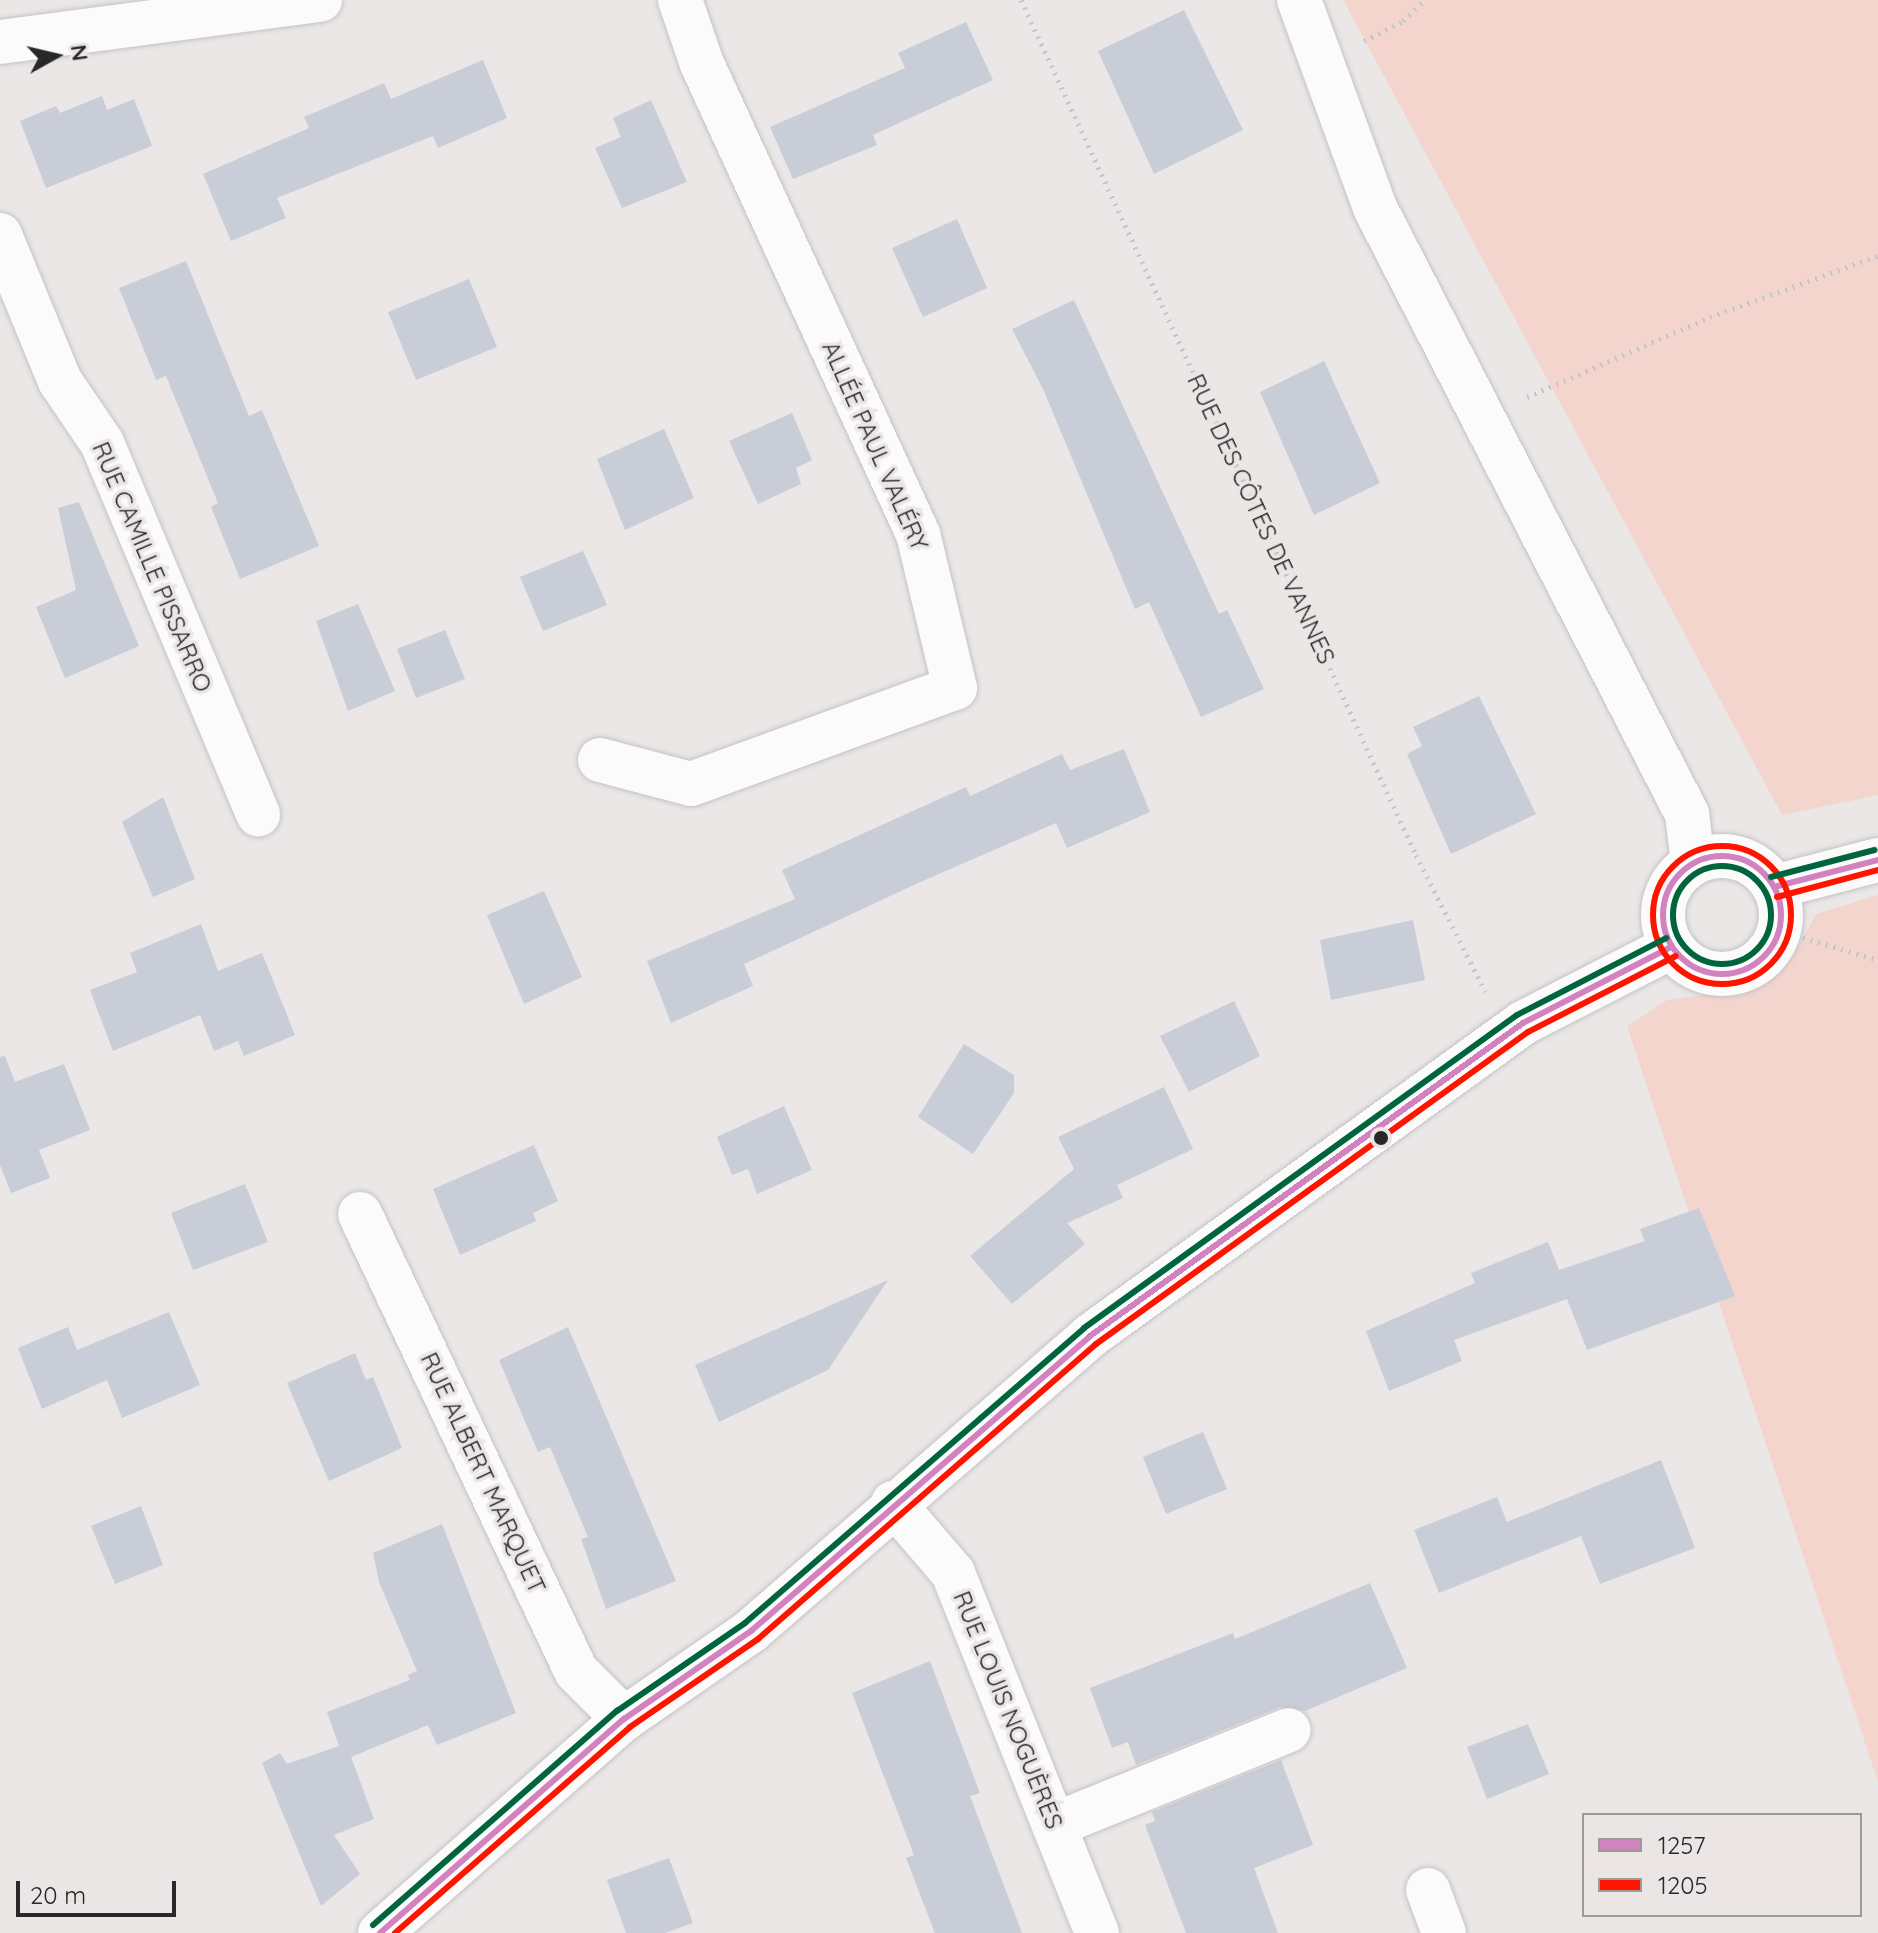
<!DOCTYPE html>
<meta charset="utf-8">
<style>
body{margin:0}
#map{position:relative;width:1878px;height:1933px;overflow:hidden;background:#eae7e6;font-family:Quicksand,sans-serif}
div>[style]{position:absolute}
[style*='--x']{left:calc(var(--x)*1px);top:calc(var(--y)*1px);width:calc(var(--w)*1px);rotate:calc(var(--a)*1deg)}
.green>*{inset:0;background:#f3d5ce}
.building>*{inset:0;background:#c8cdd8}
.path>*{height:5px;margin-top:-2.5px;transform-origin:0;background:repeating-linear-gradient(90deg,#c6c5c5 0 2px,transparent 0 8px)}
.roads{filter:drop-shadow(0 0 2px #c5c3c3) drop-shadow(0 0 2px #c5c3c3)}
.street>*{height:44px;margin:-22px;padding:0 22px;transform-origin:22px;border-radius:22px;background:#fcfbfb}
.secondary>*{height:44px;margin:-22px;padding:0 22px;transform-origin:22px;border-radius:22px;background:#fcfbfb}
.secondary>.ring{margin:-22px;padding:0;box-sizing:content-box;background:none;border:44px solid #fcfbfb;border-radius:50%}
.bus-1>*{height:6px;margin:-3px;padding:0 3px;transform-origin:3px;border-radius:3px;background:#d282be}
.bus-1>.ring{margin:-3px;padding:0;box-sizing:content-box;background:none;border:6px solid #d282be;border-radius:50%}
.bus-2>*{height:6px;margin:-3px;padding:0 3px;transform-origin:3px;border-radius:3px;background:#ff1400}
.bus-2>.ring{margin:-3px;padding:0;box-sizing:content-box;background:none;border:6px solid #ff1400;border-radius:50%}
.bus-3>*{height:6px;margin:-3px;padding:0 3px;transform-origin:3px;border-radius:3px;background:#00643c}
.bus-3>.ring{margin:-3px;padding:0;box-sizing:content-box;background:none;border:6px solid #00643c;border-radius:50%}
.dots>*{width:22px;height:22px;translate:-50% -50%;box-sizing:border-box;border:4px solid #ebe6e5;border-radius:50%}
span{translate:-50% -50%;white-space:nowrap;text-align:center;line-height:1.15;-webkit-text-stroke:7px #ebe6e5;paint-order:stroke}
.street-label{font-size:24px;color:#292727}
.legend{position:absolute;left:1582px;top:1813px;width:280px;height:104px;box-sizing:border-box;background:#ebe6e5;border:2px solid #9d9a99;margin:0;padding:10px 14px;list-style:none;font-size:24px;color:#292727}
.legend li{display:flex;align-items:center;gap:16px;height:40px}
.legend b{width:40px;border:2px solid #9d9a99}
.north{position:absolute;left:16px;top:16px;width:80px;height:80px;-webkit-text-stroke:6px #ebe6e5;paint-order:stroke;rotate:82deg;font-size:22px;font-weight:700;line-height:32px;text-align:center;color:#292727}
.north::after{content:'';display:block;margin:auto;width:28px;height:36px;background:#292727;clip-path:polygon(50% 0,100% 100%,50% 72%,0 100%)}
.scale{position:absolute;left:16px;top:1881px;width:160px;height:36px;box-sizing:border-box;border:4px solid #292727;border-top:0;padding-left:10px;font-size:24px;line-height:28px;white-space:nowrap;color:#292727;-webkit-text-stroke:6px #ebe6e5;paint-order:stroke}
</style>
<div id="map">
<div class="green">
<div style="clip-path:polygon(1343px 0,1878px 0,1878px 795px,1782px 815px)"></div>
<div style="clip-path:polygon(1878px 895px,1878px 1782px,1627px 1026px,1667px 1000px,1745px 989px,1772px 977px,1792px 959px,1816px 914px)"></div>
</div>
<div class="building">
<div style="clip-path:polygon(1184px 10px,1243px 130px,1154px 174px,1098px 51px)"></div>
<div style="clip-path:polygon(966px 22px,993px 80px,873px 135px,877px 145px,793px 179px,770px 127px,905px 68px,898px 53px)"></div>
<div style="clip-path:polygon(483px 60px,507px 118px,438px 148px,433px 136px,277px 198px,286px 218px,231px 241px,203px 174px,309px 128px,304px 117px,384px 83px,391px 99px)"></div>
<div style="clip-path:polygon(102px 96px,107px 110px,134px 99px,152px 146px,46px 188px,20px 121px,56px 106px,60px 113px)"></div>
<div style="clip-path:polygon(651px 100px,687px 182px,622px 208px,595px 148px,621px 137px,613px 118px)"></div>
<div style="clip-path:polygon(957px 219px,987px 288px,923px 317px,892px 248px)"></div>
<div style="clip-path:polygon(186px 261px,249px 416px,262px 410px,319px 546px,240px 579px,211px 507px,218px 503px,166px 376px,156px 380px,119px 288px)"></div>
<div style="clip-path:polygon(469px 279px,497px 347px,416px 380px,388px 312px)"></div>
<div style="clip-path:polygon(1074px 300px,1219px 614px,1227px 610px,1264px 689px,1201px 717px,1149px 602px,1135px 609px,1043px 389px,1012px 329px)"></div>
<div style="clip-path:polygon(1324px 361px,1380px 483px,1314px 515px,1260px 392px)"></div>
<div style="clip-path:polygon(792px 413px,812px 460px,796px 468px,801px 484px,758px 504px,729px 441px)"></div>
<div style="clip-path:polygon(664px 429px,694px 498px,625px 530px,597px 459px)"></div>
<div style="clip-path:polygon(79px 502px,139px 646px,65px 678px,36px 607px,76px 590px,58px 508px)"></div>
<div style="clip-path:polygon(583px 551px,607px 605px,543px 631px,520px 577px)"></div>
<div style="clip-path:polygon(358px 604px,395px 691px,348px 711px,316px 621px)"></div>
<div style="clip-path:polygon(445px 630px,465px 679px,416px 698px,397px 649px)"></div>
<div style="clip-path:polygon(1479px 696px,1536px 814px,1451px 854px,1407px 754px,1422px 746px,1413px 727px)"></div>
<div style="clip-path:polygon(1124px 749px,1150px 812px,1067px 848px,1056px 823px,916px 884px,744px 964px,753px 986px,671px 1023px,647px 961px,795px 899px,782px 870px,966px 787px,970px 796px,1062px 754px,1070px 770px)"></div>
<div style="clip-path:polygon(163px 797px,195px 879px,153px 897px,122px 822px)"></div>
<div style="clip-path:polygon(544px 891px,582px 977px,524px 1004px,487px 915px)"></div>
<div style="clip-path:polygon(1413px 920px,1425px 980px,1331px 1000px,1320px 940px)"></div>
<div style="clip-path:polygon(201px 924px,218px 971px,262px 953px,295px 1035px,244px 1056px,238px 1041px,214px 1051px,200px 1015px,113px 1051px,90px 990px,137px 972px,130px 953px)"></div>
<div style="clip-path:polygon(1234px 1001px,1260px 1056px,1189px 1092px,1160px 1036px)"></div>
<div style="clip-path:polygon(964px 1044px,1014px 1075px,1014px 1093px,973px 1154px,918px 1117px)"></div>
<div style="clip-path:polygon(5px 1056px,15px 1082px,64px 1064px,90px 1130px,39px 1150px,50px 1178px,11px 1193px,0 1165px,0 1057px)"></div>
<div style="clip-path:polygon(1164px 1087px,1193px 1149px,1117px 1185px,1123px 1198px,1067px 1223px,1085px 1244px,1012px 1304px,970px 1256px,1074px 1169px,1058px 1137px)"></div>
<div style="clip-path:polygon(784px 1106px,812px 1170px,757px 1194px,748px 1169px,732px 1175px,717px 1137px)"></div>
<div style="clip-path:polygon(534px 1145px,558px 1201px,533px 1213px,536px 1221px,460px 1255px,433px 1189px)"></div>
<div style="clip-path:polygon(245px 1184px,268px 1242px,193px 1270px,171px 1213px)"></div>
<div style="clip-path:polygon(1699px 1208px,1735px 1296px,1587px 1350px,1567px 1299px,1454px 1340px,1462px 1361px,1389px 1391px,1366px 1331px,1475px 1283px,1471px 1273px,1548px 1242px,1559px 1270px,1645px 1241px,1640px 1229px)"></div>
<div style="clip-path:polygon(888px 1280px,828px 1370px,719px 1422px,695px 1365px)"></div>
<div style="clip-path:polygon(169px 1312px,200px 1385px,122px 1418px,107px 1380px,42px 1409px,18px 1348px,68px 1327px,77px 1350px)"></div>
<div style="clip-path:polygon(568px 1327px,676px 1581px,606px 1609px,581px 1539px,588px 1537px,550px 1447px,538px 1452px,499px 1360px)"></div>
<div style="clip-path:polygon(355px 1353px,366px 1380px,373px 1377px,402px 1448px,329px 1481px,287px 1383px)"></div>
<div style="clip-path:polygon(1203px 1432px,1227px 1489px,1166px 1514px,1143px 1457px)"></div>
<div style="clip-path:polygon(1661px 1460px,1695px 1548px,1600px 1584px,1581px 1536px,1439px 1593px,1414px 1530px,1497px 1497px,1507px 1522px)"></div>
<div style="clip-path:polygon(141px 1506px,163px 1565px,115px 1584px,91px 1526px)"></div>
<div style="clip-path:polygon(442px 1524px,516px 1713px,437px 1745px,428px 1725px,351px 1757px,374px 1819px,334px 1835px,360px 1874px,321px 1906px,262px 1763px,280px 1753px,287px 1764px,339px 1746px,327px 1712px,410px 1680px,408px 1675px,417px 1671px,379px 1582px,373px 1553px)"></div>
<div style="clip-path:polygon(1370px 1583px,1407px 1668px,1305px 1711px,1280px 1707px,1136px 1765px,1128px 1742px,1112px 1748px,1090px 1688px,1233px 1633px,1235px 1639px)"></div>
<div style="clip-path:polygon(930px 1661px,980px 1793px,970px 1796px,1022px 1933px,935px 1933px,906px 1858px,914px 1855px,852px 1693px)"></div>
<div style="clip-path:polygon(1528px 1724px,1549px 1774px,1487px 1799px,1467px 1747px)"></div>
<div style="clip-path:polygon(1281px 1760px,1313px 1845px,1254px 1868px,1278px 1933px,1186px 1933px,1145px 1825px,1155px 1821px,1152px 1812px)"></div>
<div style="clip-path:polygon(669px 1858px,693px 1923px,665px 1933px,626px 1933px,607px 1880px)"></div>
</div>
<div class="path">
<div style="--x:1021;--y:0;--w:942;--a:65.2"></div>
<div style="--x:1416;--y:855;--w:153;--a:63.1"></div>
<div style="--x:1364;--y:41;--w:44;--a:-27.1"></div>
<div style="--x:1403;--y:21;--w:30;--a:-44"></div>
<div style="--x:1527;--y:397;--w:200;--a:-23.6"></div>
<div style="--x:1710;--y:317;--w:179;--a:-20"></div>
<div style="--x:1795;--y:935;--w:87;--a:16.8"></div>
</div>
<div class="roads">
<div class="street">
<div style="--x:1299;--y:0;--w:221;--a:69.9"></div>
<div style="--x:1375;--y:208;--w:682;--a:62.76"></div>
<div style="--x:1687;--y:814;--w:48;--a:82.9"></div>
<div style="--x:0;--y:42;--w:323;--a:-7.5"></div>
<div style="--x:0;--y:235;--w:158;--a:67.7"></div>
<div style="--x:60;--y:381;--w:75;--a:55.9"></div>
<div style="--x:102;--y:443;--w:403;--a:67.2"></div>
<div style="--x:600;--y:760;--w:94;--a:14.8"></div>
<div style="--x:691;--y:784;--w:281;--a:-20"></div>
<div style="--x:955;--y:688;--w:158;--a:-103.5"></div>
<div style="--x:918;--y:534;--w:517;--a:-114.68"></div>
<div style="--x:702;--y:64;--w:68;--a:-109"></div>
<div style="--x:360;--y:1214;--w:505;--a:64.7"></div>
<div style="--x:576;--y:1671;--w:68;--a:45"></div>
<div style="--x:893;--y:1503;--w:92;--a:49.4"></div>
<div style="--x:953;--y:1573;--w:388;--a:68.2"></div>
<div style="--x:1054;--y:1825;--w:253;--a:-22"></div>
<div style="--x:1428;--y:1890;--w:46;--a:69.6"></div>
</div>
<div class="secondary">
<div class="ring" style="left:1663px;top:856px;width:74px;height:74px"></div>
<div style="--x:1774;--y:887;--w:107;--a:-14.6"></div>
<div style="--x:380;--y:1933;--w:325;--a:-41.3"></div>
<div style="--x:624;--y:1719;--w:155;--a:-34.7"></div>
<div style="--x:751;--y:1631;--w:449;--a:-41"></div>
<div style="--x:1090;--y:1336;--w:534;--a:-35.86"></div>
<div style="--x:1523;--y:1023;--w:166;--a:-27.2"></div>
</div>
</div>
<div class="bus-1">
<div class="ring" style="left:1663px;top:856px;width:112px;height:112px"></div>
<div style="--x:1774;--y:887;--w:107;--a:-14.6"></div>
<div style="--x:380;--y:1933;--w:325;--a:-41.3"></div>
<div style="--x:624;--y:1719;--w:155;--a:-34.7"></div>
<div style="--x:751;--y:1631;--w:449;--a:-41"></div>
<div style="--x:1090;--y:1336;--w:534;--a:-35.86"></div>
<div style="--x:1523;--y:1023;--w:166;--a:-27.2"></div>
</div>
<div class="bus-2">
<div class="ring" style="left:1653px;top:846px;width:132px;height:132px"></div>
<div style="--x:1777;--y:897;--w:105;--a:-15"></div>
<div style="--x:395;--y:1933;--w:313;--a:-41.2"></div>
<div style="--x:630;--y:1727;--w:155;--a:-34.5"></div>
<div style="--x:758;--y:1639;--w:449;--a:-41.1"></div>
<div style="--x:1096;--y:1344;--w:533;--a:-35.84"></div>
<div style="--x:1528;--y:1032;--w:166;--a:-27.2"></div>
</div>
<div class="bus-3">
<div class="ring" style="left:1673px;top:866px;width:92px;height:92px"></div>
<div style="--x:1771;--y:877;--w:107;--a:-14.6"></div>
<div style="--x:373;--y:1925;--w:325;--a:-41.3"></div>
<div style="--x:617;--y:1711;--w:155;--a:-34.5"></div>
<div style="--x:745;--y:1623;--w:449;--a:-41"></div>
<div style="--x:1084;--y:1328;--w:534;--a:-35.86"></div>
<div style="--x:1517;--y:1015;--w:168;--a:-27.3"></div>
</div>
<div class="dots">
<div style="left:1381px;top:1138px;background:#292727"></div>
</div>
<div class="street-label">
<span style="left:875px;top:446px;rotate:66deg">ALLÉE PAUL VALÉRY</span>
<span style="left:1261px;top:519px;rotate:65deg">RUE DES CÔTES DE VANNES</span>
<span style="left:152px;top:567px;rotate:67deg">RUE CAMILLE PISSARRO</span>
<span style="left:483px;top:1473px;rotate:65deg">RUE ALBERT MARQUET</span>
<span style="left:1008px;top:1710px;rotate:68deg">RUE LOUIS NOGUÈRES</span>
</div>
<ul class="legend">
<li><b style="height:10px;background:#d282be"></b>1257</li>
<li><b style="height:10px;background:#ff1400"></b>1205</li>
</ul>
<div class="north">N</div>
<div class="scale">20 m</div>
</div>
